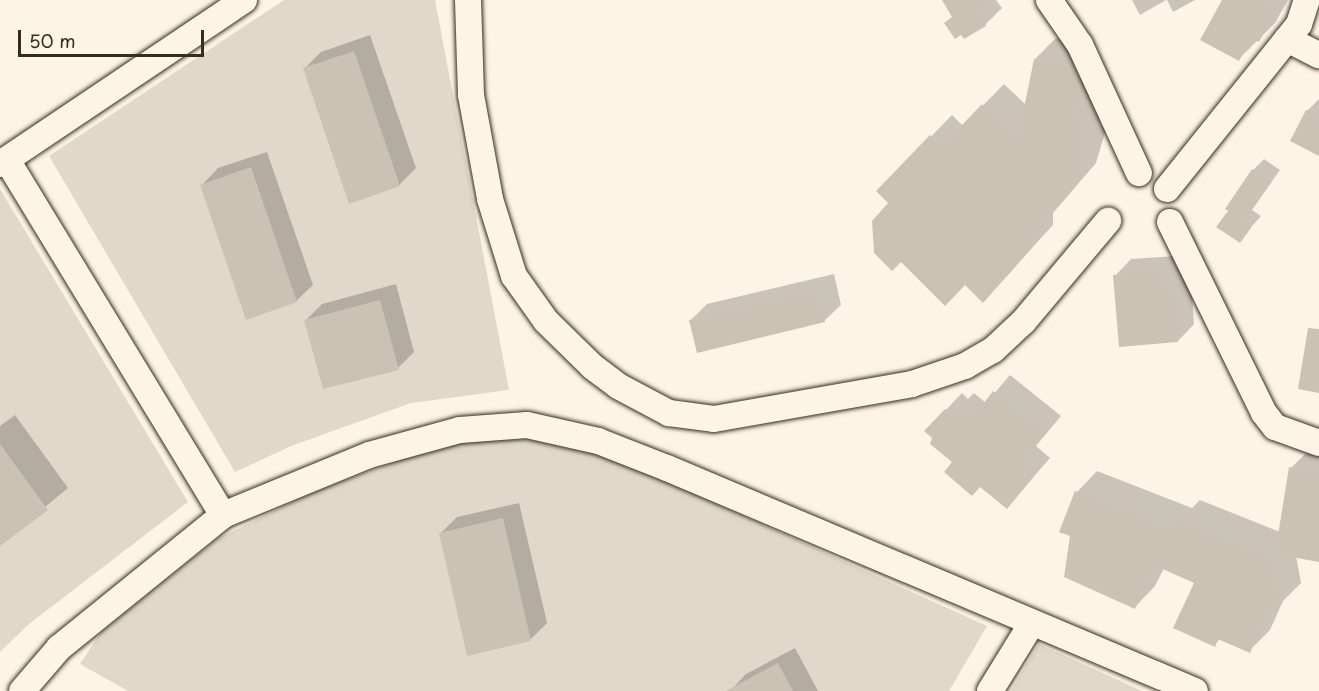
<!DOCTYPE html>
<style>
body{margin:0}
#map{position:relative;width:1319px;height:691px;overflow:hidden;background:#fcf5e5;font-family:"Playpen Sans",sans-serif}
div>[style]{position:absolute}
[style*='--x']{left:calc(var(--x)*1px);top:calc(var(--y)*1px);width:calc(var(--w)*1px);rotate:calc(var(--a)*1deg)}
.green>*{inset:0;background:#e0d8c8}
.shadow>*{inset:0;background:#0003}
.building>*{inset:0;background:#ccc2b3}
.roads{filter:drop-shadow(0 0 2px #3b2a1e) drop-shadow(0 0 2px #3b2a1e)}
.street>*{height:26px;margin:-13px;padding:0 13px;transform-origin:13px;border-radius:13px;background:#fcf5e5}
span{translate:-50% -50%;white-space:nowrap;text-align:center;line-height:1.15;-webkit-text-stroke:4.5px #fcf5e5;paint-order:stroke}
.scale{position:absolute;left:18px;top:30px;width:186px;height:27px;box-sizing:border-box;border:3px solid #3b2a1e;border-top:0;padding-left:8px;font-size:18px;line-height:21px;white-space:nowrap;color:#3b2a1e;-webkit-text-stroke:4px #fcf5e5;paint-order:stroke}
</style>
<div id="map">
<div class="green">
<div style="clip-path:polygon(284px 0,435px 0,509px 390px,411px 403px,291px 446px,235px 472px,49px 156px)"></div>
<div style="clip-path:polygon(0 189px,188px 502px,29px 624px,0 652px)"></div>
<div style="clip-path:polygon(537px 433px,640px 469px,987px 626px,949px 691px,128px 691px,80px 664px,102px 631px,217px 539px,317px 490px,451px 442px)"></div>
<div style="clip-path:polygon(1039px 644px,1142px 691px,1011px 691px)"></div>
</div>
<div class="shadow">
<div style="clip-path:polygon(948px 0,996px 0,1002px 8px,985px 25px,953px 16px)"></div>
<div style="clip-path:polygon(1132px 0,1166px 0,1140px 15px)"></div>
<div style="clip-path:polygon(1167px 0,1195px 0,1173px 12px)"></div>
<div style="clip-path:polygon(1224px 0,1288px 0,1275px 23px,1239px 59px)"></div>
<div style="clip-path:polygon(370px 35px,416px 168px,399px 185px,304px 69px,321px 52px)"></div>
<div style="clip-path:polygon(1056px 38px,1092px 45px,1105px 99px,1100px 124px,1106px 129px,1096px 163px,1053px 213px,1053px 225px,983px 301px,878px 191px,952px 115px,963px 126px,1004px 84px,1026px 105px,1035px 59px)"></div>
<div style="clip-path:polygon(1319px 99px,1319px 154px,1307px 111px)"></div>
<div style="clip-path:polygon(267px 152px,313px 285px,296px 301px,202px 185px,218px 168px)"></div>
<div style="clip-path:polygon(1264px 159px,1280px 170px,1252px 210px,1261px 216px,1239px 241px,1219px 227px,1253px 170px)"></div>
<div style="clip-path:polygon(1176px 256px,1177px 267px,1184px 266px,1191px 280px,1194px 324px,1178px 341px,1115px 276px,1131px 259px)"></div>
<div style="clip-path:polygon(834px 274px,841px 305px,824px 321px,691px 320px,707px 304px)"></div>
<div style="clip-path:polygon(396px 284px,414px 352px,398px 368px,306px 320px,322px 304px)"></div>
<div style="clip-path:polygon(1010px 375px,1061px 416px,1036px 446px,1050px 458px,1007px 507px,955px 462px,926px 431px,962px 393px,968px 399px,974px 393px,986px 403px)"></div>
<div style="clip-path:polygon(15px 415px,68px 488px,0 544px,0 426px)"></div>
<div style="clip-path:polygon(1312px 447px,1319px 448px,1319px 560px,1296px 556px,1301px 583px,1283px 601px,1270px 630px,1249px 651px,1221px 638px,1214px 645px,1196px 582px,1164px 568px,1155px 586px,1135px 607px,1077px 492px,1097px 471px,1192px 508px,1200px 500px,1280px 532px,1291px 468px)"></div>
<div style="clip-path:polygon(519px 503px,547px 623px,530px 640px,441px 533px,457px 517px)"></div>
<div style="clip-path:polygon(795px 648px,818px 691px,730px 691px,746px 674px)"></div>
</div>
<div class="building">
<div style="clip-path:polygon(942px 0,990px 0,978px 12px,986px 26px,964px 39px,961px 35px,955px 39px,944px 23px,952px 17px)"></div>
<div style="clip-path:polygon(1222px 0,1260px 0,1277px 9px,1259px 42px,1251px 37px,1239px 61px,1200px 40px)"></div>
<div style="clip-path:polygon(354px 51px,400px 186px,349px 204px,303px 68px)"></div>
<div style="clip-path:polygon(1034px 59px,1072px 66px,1071px 73px,1077px 74px,1082px 85px,1075px 118px,1085px 120px,1079px 145px,1086px 150px,1076px 185px,1032px 236px,1032px 248px,983px 303px,965px 285px,945px 306px,901px 262px,892px 271px,874px 253px,872px 221px,888px 203px,876px 191px,930px 135px,942px 146px,982px 104px,1018px 138px)"></div>
<div style="clip-path:polygon(1306px 110px,1319px 117px,1319px 156px,1290px 141px)"></div>
<div style="clip-path:polygon(251px 167px,297px 302px,246px 320px,200px 185px)"></div>
<div style="clip-path:polygon(1252px 169px,1270px 182px,1242px 221px,1225px 209px)"></div>
<div style="clip-path:polygon(1227px 212px,1251px 228px,1240px 243px,1216px 227px)"></div>
<div style="clip-path:polygon(1160px 272px,1161px 283px,1168px 282px,1169px 296px,1175px 295px,1178px 342px,1119px 347px,1113px 275px)"></div>
<div style="clip-path:polygon(817px 290px,825px 322px,697px 353px,689px 320px)"></div>
<div style="clip-path:polygon(380px 300px,399px 370px,323px 389px,304px 320px)"></div>
<div style="clip-path:polygon(1308px 328px,1319px 329px,1319px 393px,1298px 389px)"></div>
<div style="clip-path:polygon(993px 391px,1046px 433px,1021px 463px,1035px 475px,1007px 509px,980px 487px,972px 496px,944px 472px,952px 462px,930px 444px,932px 438px,924px 431px,945px 409px,951px 414px,957px 408px,971px 420px)"></div>
<div style="clip-path:polygon(0 444px,48px 510px,0 546px)"></div>
<div style="clip-path:polygon(1289px 467px,1319px 472px,1319px 562px,1275px 554px)"></div>
<div style="clip-path:polygon(1075px 491px,1174px 529px,1178px 520px,1272px 558px,1281px 605px,1272px 602px,1250px 653px,1218px 639px,1215px 647px,1173px 628px,1194px 583px,1154px 565px,1135px 609px,1064px 577px,1070px 536px,1059px 532px)"></div>
<div style="clip-path:polygon(503px 518px,531px 641px,467px 656px,439px 533px)"></div>
<div style="clip-path:polygon(778px 663px,793px 691px,726px 691px)"></div>
</div>
<div class="roads">
<div class="street">
<div style="--x:468;--y:0;--w:95;--a:88.2"></div>
<div style="--x:471;--y:95;--w:106;--a:79.6"></div>
<div style="--x:490;--y:199;--w:81;--a:72.7"></div>
<div style="--x:514;--y:276;--w:55;--a:54.6"></div>
<div style="--x:546;--y:321;--w:66;--a:44.4"></div>
<div style="--x:593;--y:367;--w:31;--a:37"></div>
<div style="--x:618;--y:386;--w:58;--a:27.9"></div>
<div style="--x:669;--y:413;--w:45;--a:7.6"></div>
<div style="--x:714;--y:419;--w:201;--a:-10"></div>
<div style="--x:912;--y:384;--w:56;--a:-18.8"></div>
<div style="--x:965;--y:366;--w:32;--a:-30"></div>
<div style="--x:993;--y:350;--w:42;--a:-43.1"></div>
<div style="--x:1024;--y:321;--w:131;--a:-50"></div>
<div style="--x:1049;--y:0;--w:55;--a:55.4"></div>
<div style="--x:1080;--y:45;--w:141;--a:65.3"></div>
<div style="--x:1287;--y:39;--w:36;--a:27"></div>
<div style="--x:7;--y:160;--w:416;--a:58.7"></div>
<div style="--x:0;--y:164;--w:294;--a:-33.9"></div>
<div style="--x:1167;--y:189;--w:211;--a:-51.3"></div>
<div style="--x:1299;--y:24;--w:25;--a:-72"></div>
<div style="--x:1170;--y:222;--w:213;--a:63.8"></div>
<div style="--x:1264;--y:413;--w:18;--a:52"></div>
<div style="--x:1275;--y:427;--w:47;--a:20"></div>
<div style="--x:22;--y:691;--w:57;--a:-49.3"></div>
<div style="--x:59;--y:648;--w:211;--a:-39"></div>
<div style="--x:223;--y:515;--w:158;--a:-22.3"></div>
<div style="--x:369;--y:455;--w:94;--a:-15.4"></div>
<div style="--x:460;--y:430;--w:67;--a:-4.3"></div>
<div style="--x:527;--y:425;--w:73;--a:12.7"></div>
<div style="--x:598;--y:441;--w:74;--a:21.4"></div>
<div style="--x:667;--y:468;--w:573;--a:22.9"></div>
<div style="--x:990;--y:691;--w:80;--a:-58.3"></div>
</div>
</div>
<div class="scale">50 m</div>
</div>
